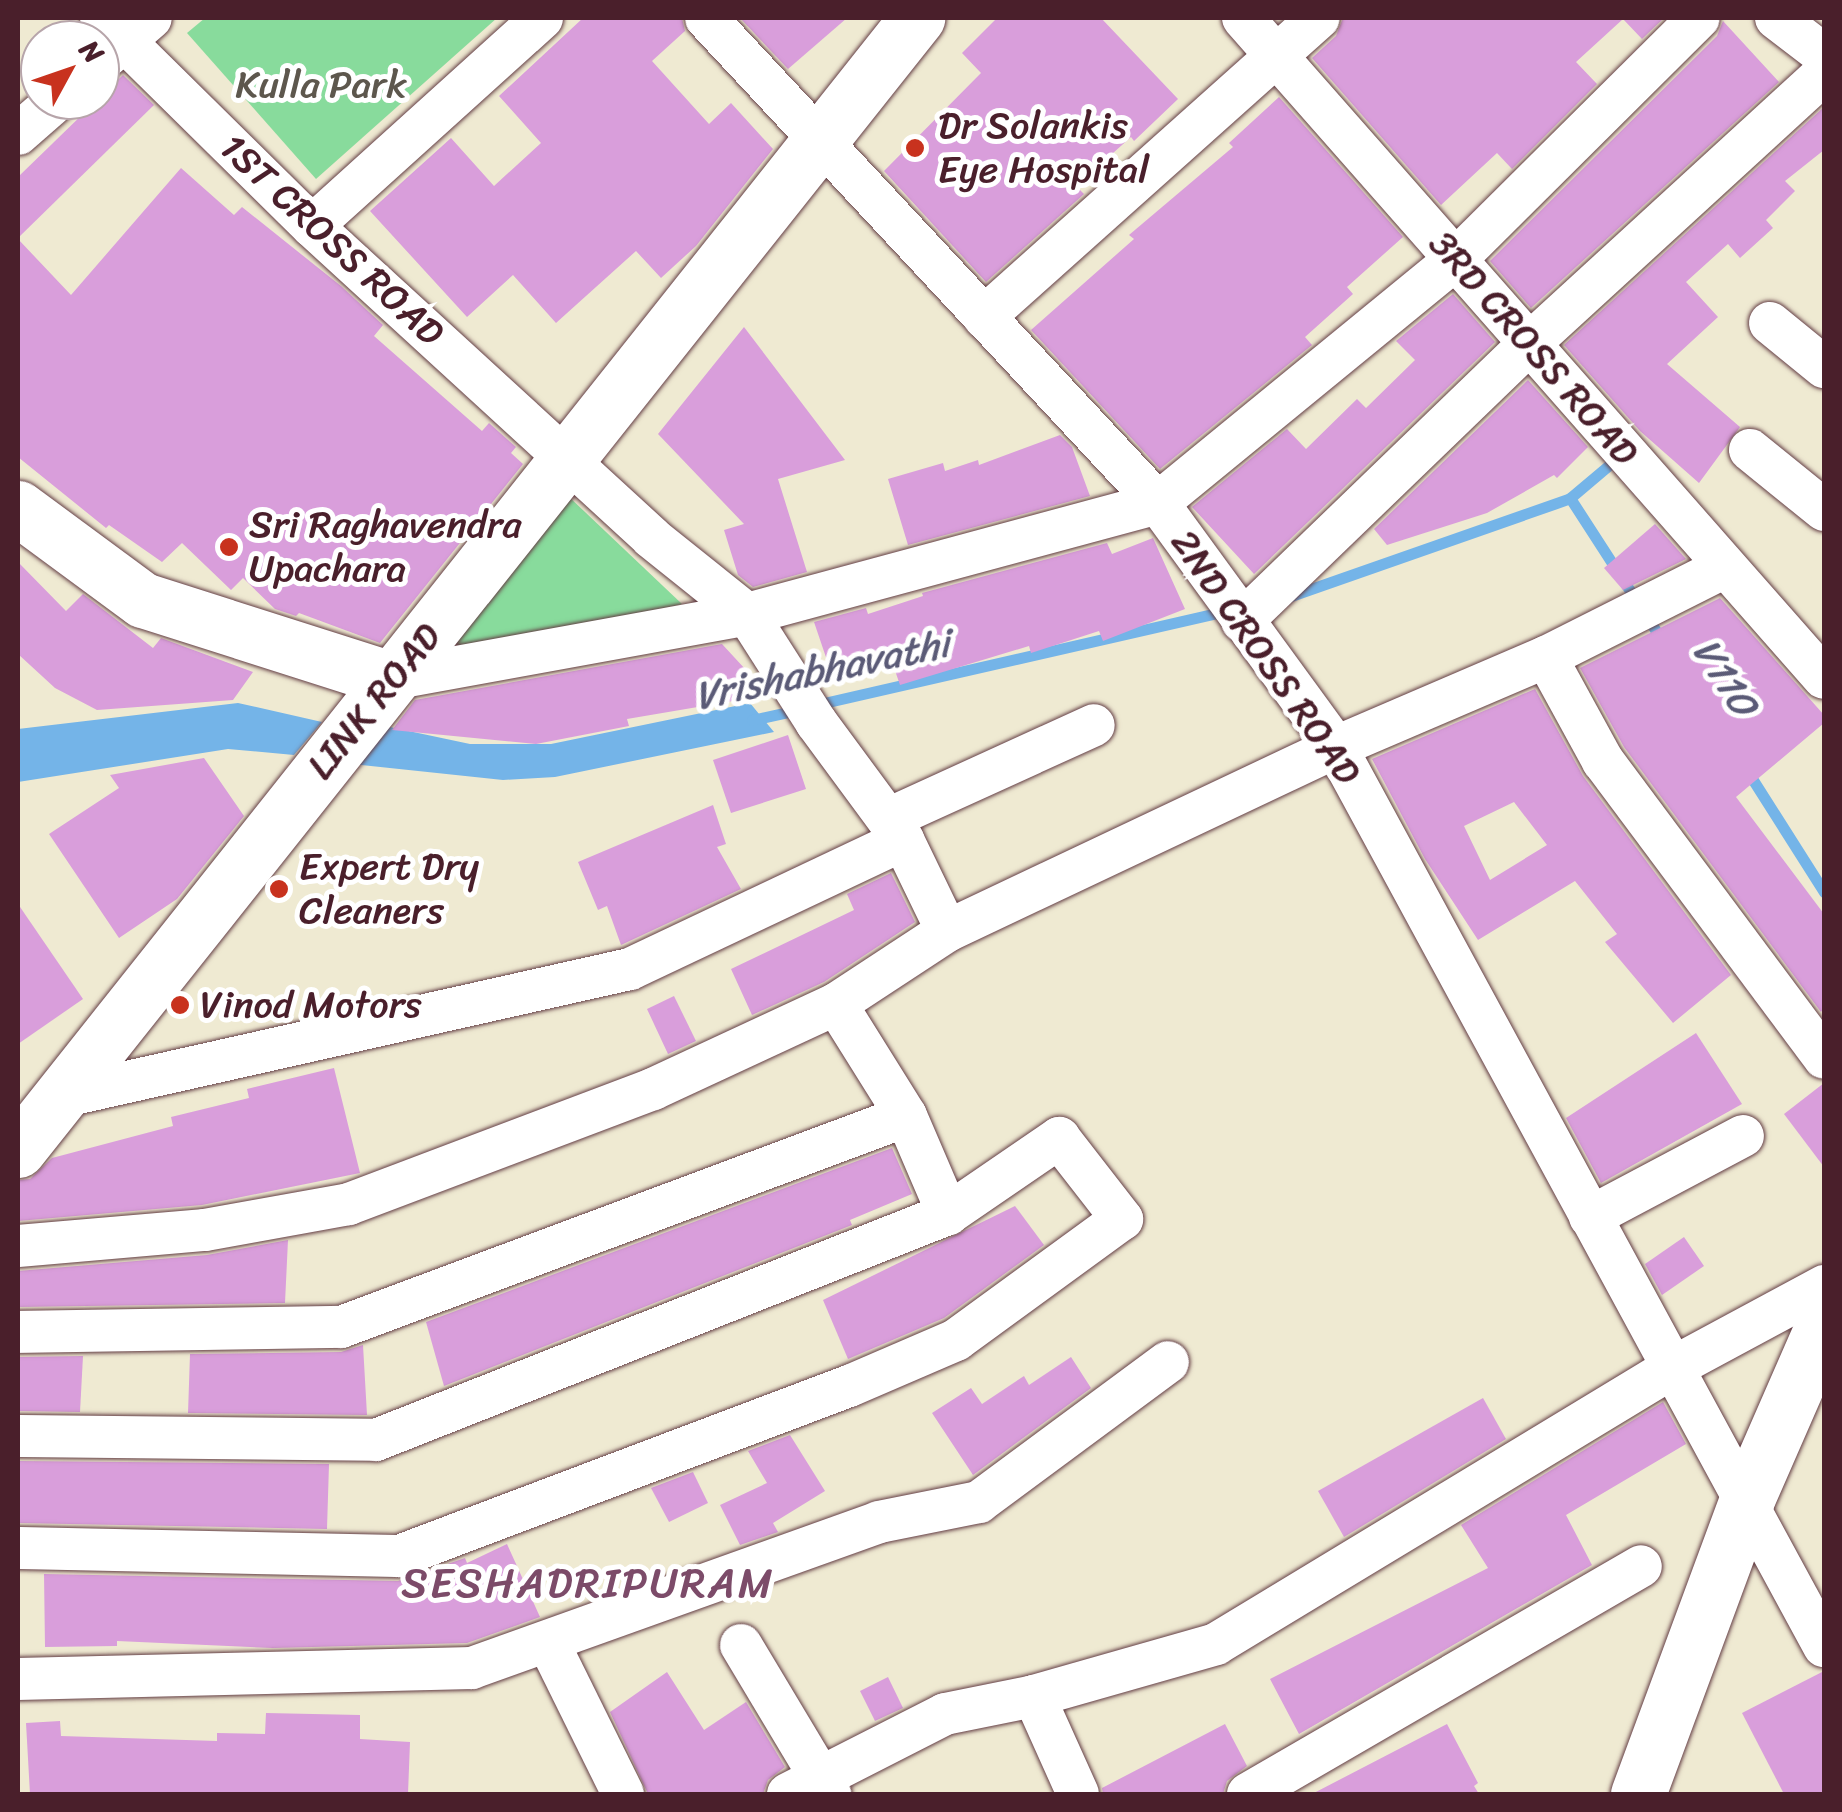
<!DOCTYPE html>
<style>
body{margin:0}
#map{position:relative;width:1842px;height:1812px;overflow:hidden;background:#efead2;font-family:Sriracha,sans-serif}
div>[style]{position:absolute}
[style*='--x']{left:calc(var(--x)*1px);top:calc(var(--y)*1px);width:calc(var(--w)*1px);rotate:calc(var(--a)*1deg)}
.green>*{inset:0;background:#88db9c}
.water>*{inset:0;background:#74b4e8}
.stream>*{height:11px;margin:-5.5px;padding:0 5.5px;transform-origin:5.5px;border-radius:5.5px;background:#74b4e8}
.building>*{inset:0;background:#d99edb}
.roads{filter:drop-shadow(0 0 2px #633d44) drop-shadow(0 0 2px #633d44)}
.street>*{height:42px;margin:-21px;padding:0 21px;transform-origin:21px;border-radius:21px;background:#fff}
.secondary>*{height:55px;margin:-27.5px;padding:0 27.5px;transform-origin:27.5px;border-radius:27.5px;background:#fff}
.primary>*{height:55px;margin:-27.5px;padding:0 27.5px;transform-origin:27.5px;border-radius:27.5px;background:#fff}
.dots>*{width:28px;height:28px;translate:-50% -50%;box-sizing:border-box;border:5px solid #fff;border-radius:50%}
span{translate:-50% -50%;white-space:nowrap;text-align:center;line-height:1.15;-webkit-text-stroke:10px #fff;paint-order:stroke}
.park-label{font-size:38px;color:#5d574d}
.poi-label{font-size:38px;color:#4a1f2b}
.left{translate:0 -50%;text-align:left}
.street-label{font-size:38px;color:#4a1f2b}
.water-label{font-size:40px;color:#5b5b77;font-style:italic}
.quarter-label{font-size:42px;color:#7c4b69;letter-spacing:2.5px}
.frame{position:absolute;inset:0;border:20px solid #4a1f2b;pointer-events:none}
.north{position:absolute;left:20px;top:20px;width:100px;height:100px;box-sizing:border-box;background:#fff;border:2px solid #b7a5aa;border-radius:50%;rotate:50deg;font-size:28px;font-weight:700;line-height:40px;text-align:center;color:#4a1f2b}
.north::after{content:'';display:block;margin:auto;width:35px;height:45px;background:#c8321e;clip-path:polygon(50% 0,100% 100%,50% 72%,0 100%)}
</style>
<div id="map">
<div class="green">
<div style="clip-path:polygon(205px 18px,497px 18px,316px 179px,187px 33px)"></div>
<div style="clip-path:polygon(566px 494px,682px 604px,439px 662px)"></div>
</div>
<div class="water">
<div style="clip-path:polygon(238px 703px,322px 722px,294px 755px,228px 749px,18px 782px,18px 729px)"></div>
<div style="clip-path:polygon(750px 703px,774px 732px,555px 777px,503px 780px,352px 764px,385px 726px,470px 744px,551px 744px)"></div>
</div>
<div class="stream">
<div style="--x:1570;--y:498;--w:169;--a:57.1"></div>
<div style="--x:1288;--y:597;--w:299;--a:-19.3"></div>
<div style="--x:1570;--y:498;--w:51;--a:-40.2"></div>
<div style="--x:815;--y:705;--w:422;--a:-12.9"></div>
<div style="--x:752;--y:720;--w:46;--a:-12.5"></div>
<div style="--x:1746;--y:769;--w:146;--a:57.6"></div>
</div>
<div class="building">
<div style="clip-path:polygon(583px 18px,682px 18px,685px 31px,652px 61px,709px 124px,731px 103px,773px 149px,696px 246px,661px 278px,636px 251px,556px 323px,513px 275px,467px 317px,370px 211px,451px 138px,494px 186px,541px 143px,499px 96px)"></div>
<div style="clip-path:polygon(740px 18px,847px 18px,788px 69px)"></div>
<div style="clip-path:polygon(997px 18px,1101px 18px,1178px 99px,1134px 141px,1131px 137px,1076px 186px,1084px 194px,986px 282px,884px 171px,981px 73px,962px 53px)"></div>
<div style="clip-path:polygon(1343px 18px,1664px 18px,1642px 39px,1623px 19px,1576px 62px,1597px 84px,1512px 169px,1497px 153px,1441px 205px,1312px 58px,1336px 36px)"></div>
<div style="clip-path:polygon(1723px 21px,1779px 82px,1531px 308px,1490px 261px,1717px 36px)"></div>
<div style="clip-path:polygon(123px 75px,154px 105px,18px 238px,18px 177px)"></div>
<div style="clip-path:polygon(1279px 97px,1403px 237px,1347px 287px,1353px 294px,1305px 337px,1312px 345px,1160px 469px,1031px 330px,1134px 239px,1129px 235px,1233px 147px,1229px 143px)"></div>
<div style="clip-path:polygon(1824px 107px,1824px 150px,1785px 181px,1795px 191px,1766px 220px,1773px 228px,1740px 258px,1728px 244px,1686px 282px,1718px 317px,1667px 364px,1740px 427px,1699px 483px,1640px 431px,1564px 345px)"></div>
<div style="clip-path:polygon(181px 168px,234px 215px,242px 207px,341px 286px,383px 325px,374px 336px,482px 431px,489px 423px,516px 447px,511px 453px,523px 464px,380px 643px,299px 613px,296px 616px,275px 609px,243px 578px,231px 590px,182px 543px,162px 562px,109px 525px,106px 528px,18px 457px,18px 239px,71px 295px)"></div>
<div style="clip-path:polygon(1453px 294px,1495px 342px,1254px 574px,1192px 507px,1287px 429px,1306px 449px,1357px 399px,1366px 408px,1415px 360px,1396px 341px)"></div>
<div style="clip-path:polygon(744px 327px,845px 460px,778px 479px,807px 572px,753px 587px,738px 575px,724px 530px,744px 524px,658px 434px)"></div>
<div style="clip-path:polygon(1528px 380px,1588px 447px,1557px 478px,1554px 475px,1487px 513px,1387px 545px,1374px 529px)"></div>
<div style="clip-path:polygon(1060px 435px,1072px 447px,1090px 496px,908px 545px,888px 479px,943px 463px,945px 471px,978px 460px,979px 465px)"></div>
<div style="clip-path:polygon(1655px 524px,1686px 559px,1623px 590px,1604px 568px)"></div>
<div style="clip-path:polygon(1153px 538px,1185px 609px,1103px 641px,1099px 631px,1031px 653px,1029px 646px,900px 685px,890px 656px,832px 675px,814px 622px,866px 608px,868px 614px,923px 596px,922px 593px,1107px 543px,1112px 554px)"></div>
<div style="clip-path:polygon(18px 562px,66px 611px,83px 594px,153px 648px,161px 638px,253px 672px,233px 700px,97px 710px,55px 688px,18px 654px)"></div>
<div style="clip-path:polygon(1720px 598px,1824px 715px,1824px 723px,1736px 797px,1824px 914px,1824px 1008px,1821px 1012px,1624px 747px,1580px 668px)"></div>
<div style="clip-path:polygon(722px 644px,769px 695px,627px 719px,629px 726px,536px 744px,392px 730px,415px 700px)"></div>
<div style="clip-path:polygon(evenodd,1535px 689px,1583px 776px,1731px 975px,1673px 1023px,1605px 942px,1617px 934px,1575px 881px,1478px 940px,1425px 859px,1372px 759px,1535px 689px,1514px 802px,1547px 845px,1490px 880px,1464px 826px,1514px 802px)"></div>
<div style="clip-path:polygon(788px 735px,806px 789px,731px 813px,713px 760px)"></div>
<div style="clip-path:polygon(204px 758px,244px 816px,177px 899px,119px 938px,49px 834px,119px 788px,110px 775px)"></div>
<div style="clip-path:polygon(713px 805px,726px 844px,717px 847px,741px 889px,621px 945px,607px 906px,598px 910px,578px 862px)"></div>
<div style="clip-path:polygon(891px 873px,915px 922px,824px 982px,752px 1015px,731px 969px,854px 910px,847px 894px)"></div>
<div style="clip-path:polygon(18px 904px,83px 999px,18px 1044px)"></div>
<div style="clip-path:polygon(674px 996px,696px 1041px,668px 1054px,647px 1009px)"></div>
<div style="clip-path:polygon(1696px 1033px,1742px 1104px,1601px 1183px,1566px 1118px)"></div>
<div style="clip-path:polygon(334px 1068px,360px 1173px,202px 1205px,18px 1221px,19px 1180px,30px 1179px,52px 1158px,173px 1126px,171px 1117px,249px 1098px,247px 1089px)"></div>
<div style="clip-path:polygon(1824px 1083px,1824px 1167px,1784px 1114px)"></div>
<div style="clip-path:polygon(892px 1148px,912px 1194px,850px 1220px,852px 1225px,444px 1386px,426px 1322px)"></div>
<div style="clip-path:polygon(1015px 1206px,1044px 1245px,944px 1318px,848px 1359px,823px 1300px)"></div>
<div style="clip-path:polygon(1684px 1237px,1704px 1266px,1662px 1295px,1645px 1264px)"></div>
<div style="clip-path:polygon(288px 1240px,285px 1303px,18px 1307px,18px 1271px,207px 1255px)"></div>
<div style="clip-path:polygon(363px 1345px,367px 1415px,188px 1413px,190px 1354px,341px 1352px)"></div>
<div style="clip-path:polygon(83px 1356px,80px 1412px,18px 1411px,18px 1357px)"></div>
<div style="clip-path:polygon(1071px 1357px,1091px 1388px,973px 1475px,932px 1413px,971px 1388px,982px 1404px,1024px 1376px,1029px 1385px)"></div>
<div style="clip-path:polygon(1483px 1398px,1506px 1439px,1344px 1537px,1318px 1491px)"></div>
<div style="clip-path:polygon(1663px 1402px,1686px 1444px,1566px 1515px,1592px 1565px,1299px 1734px,1270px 1679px,1488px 1568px,1461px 1525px)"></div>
<div style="clip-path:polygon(790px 1435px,825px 1491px,773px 1523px,778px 1532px,740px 1545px,720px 1505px,767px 1483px,748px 1451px)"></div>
<div style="clip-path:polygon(18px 1461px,329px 1464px,327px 1529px,18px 1523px)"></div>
<div style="clip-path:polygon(693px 1472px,708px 1503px,669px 1522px,651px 1488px)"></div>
<div style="clip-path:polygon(507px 1544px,540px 1617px,467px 1643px,273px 1648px,117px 1641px,117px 1646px,45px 1647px,44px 1574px,398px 1581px,465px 1558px,467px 1563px)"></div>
<div style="clip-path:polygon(1824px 1671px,1824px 1794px,1784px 1794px,1742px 1713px)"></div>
<div style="clip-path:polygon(667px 1672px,704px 1730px,746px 1702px,785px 1767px,768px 1780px,763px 1794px,648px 1794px,610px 1712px)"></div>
<div style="clip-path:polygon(888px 1677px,903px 1708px,875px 1721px,860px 1691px)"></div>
<div style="clip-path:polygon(266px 1713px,360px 1715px,360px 1739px,410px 1742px,408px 1794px,30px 1794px,26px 1723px,60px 1721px,61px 1736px,217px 1741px,217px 1733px,265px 1734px)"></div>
<div style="clip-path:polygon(1225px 1724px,1247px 1766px,1227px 1781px,1223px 1794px,1103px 1794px,1102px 1788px)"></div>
<div style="clip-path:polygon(1447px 1724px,1478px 1783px,1474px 1786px,1479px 1794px,1312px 1794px)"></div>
</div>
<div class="roads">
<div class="street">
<div style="--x:101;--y:18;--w:296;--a:44.6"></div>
<div style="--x:312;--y:226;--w:461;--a:42.5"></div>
<div style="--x:652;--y:538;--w:122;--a:38.7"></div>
<div style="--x:747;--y:614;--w:128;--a:57.4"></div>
<div style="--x:816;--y:722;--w:147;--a:53.6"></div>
<div style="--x:903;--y:840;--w:101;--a:64.2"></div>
<div style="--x:947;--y:931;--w:430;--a:-25.3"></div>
<div style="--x:1336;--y:747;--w:228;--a:-23.2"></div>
<div style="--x:1546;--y:657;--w:200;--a:-26.7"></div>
<div style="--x:706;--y:18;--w:663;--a:47.02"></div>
<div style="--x:1158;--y:503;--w:302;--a:53.9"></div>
<div style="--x:1336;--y:747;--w:1023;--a:61.51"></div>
<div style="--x:1243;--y:18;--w:879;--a:48.64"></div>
<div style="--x:1776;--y:18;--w:61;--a:37.6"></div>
<div style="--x:100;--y:62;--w:67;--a:-40.8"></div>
<div style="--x:18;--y:134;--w:52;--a:-41.1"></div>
<div style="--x:312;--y:226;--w:310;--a:-42.1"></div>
<div style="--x:984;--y:317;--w:449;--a:-41.8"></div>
<div style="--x:1770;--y:323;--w:70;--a:39.2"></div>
<div style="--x:1750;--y:450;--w:95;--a:39"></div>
<div style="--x:1242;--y:621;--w:400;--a:-44"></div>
<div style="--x:1530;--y:343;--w:398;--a:-42.5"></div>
<div style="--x:1546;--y:657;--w:119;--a:61.3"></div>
<div style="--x:1603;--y:761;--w:370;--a:53.3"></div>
<div style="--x:391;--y:679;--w:362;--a:-10.3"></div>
<div style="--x:747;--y:614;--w:426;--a:-15.1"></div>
<div style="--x:1158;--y:503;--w:385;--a:-39.3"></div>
<div style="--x:1456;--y:259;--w:342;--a:-44.8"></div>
<div style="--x:888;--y:819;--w:226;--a:-24.5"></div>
<div style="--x:836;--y:1004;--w:132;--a:58"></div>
<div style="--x:906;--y:1116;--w:107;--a:66.8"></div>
<div style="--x:56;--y:1098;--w:588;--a:-12.67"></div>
<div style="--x:630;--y:969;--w:302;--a:-25.3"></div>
<div style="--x:1590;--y:1217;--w:173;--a:-27.9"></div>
<div style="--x:18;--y:1246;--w:188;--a:-4.9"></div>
<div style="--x:205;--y:1230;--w:146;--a:-10.2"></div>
<div style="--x:349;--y:1204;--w:325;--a:-20.7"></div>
<div style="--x:653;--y:1089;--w:202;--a:-24.9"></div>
<div style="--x:836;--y:1004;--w:133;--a:-33.3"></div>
<div style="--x:18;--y:1332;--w:323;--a:-0.9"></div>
<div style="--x:341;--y:1327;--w:603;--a:-20.48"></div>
<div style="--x:18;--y:1436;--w:358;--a:0.6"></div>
<div style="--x:376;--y:1440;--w:615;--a:-21.56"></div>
<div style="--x:948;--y:1214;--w:135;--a:-34.4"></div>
<div style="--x:1059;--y:1138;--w:103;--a:52.1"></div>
<div style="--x:1122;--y:1219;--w:205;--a:143.9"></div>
<div style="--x:956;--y:1340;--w:116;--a:156.7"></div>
<div style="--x:849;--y:1386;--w:481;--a:159.3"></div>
<div style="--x:399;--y:1556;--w:381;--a:-178.8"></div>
<div style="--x:548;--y:1642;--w:169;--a:63.7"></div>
<div style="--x:741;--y:1645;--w:174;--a:59.1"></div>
<div style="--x:18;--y:1679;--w:454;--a:-1.4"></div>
<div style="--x:472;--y:1668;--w:432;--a:-19.7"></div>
<div style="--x:879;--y:1522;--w:102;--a:-11.3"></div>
<div style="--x:979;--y:1502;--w:235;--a:-36.5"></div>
<div style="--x:1034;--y:1696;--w:107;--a:65.8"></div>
<div style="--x:788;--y:1794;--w:176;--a:-27"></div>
<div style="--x:945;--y:1714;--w:91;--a:-11.4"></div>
<div style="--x:1034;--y:1696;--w:189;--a:-15.9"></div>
<div style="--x:1216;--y:1644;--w:533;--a:-31.18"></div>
<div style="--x:1672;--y:1368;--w:173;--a:-28.3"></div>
<div style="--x:1248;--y:1794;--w:454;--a:-30.1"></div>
</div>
<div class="secondary">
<div style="--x:18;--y:508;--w:155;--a:36.4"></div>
<div style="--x:143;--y:600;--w:260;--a:17.7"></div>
<div style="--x:1638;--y:1794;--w:314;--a:-69.7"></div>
<div style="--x:1747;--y:1499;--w:192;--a:-66.4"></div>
</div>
<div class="primary">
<div style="--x:18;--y:1150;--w:1446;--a:-51.54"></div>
</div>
</div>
<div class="dots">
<div style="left:915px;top:148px;background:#c8321e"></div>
<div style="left:229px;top:547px;background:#c8321e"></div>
<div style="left:279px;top:889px;background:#c8321e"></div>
<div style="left:180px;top:1005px;background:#c8321e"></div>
</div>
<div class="park-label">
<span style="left:321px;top:85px">Kulla Park</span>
</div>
<div class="poi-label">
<span class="left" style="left:938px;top:148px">Dr Solankis<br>Eye Hospital</span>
<span class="left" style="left:249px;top:547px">Sri Raghavendra<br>Upachara</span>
<span class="left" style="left:299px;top:889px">Expert Dry<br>Cleaners</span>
<span class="left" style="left:200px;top:1005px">Vinod Motors</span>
</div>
<div class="street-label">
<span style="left:332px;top:240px;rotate:43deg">1ST CROSS ROAD</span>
<span style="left:1534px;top:348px;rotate:49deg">3RD CROSS ROAD</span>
<span style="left:1266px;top:657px;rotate:55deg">2ND CROSS ROAD</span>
<span style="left:374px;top:701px;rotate:-51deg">LINK ROAD</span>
</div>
<div class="water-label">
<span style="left:822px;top:670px;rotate:-12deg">Vrishabhavathi</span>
<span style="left:1725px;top:677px;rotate:57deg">V110</span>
</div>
<div class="quarter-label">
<span style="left:588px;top:1583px">SESHADRIPURAM</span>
</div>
<div class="frame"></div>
<div class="north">N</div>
</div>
